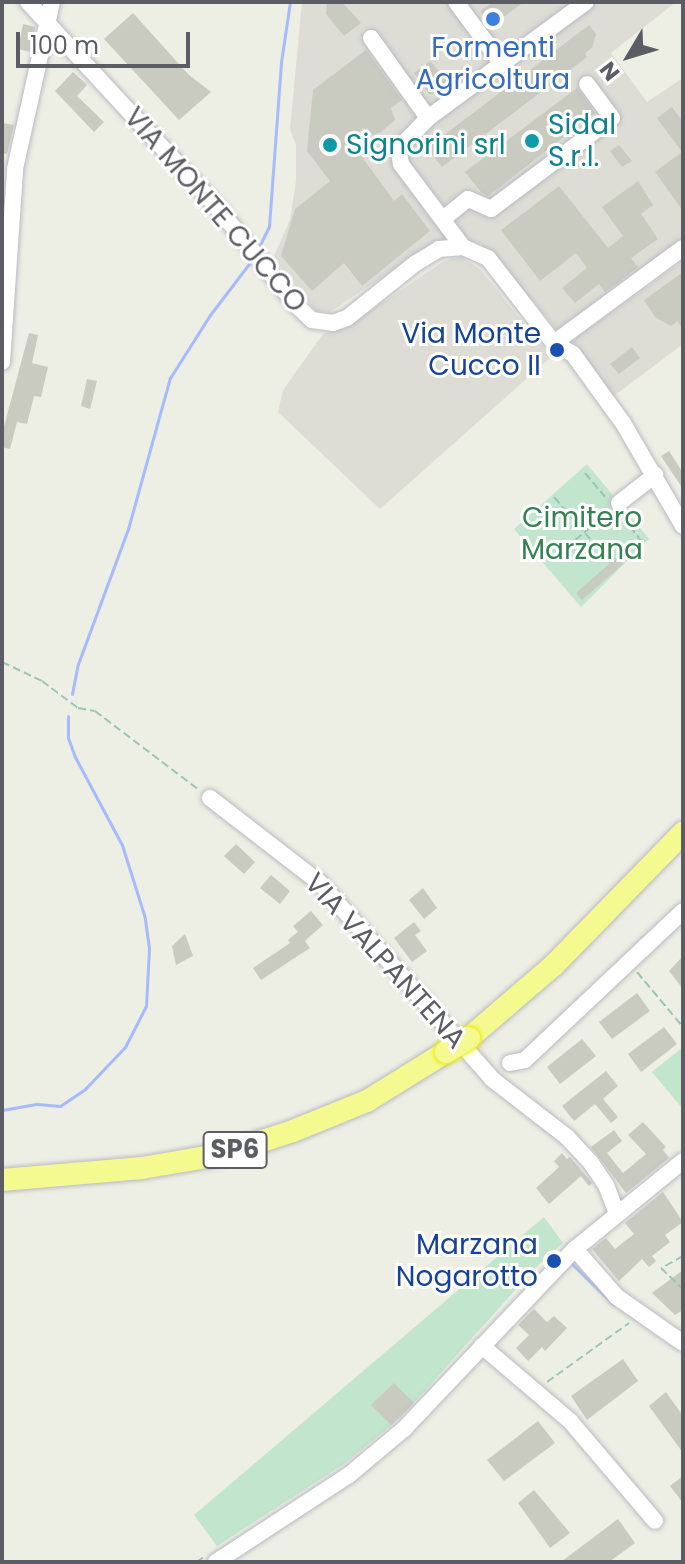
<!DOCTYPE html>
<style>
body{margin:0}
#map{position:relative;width:685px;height:1564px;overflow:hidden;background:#edeee4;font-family:Poppins,sans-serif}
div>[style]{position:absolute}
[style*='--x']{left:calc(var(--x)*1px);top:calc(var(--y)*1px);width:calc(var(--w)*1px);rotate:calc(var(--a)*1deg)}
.industrial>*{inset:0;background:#ddddd6}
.green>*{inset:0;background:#c1e5cd}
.stream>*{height:3px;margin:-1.5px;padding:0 1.5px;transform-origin:1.5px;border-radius:1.5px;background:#a5bbfd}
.building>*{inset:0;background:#c9cac0}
.path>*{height:2px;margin-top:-1px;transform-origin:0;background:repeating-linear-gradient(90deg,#9ac6b5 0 8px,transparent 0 12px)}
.roads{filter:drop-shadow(0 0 2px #b9bac0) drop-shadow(0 0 2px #b9bac0)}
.minor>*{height:16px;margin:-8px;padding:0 8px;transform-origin:8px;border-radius:8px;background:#fff}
.highway>*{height:22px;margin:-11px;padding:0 11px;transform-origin:11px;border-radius:11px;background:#f4fa8f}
.bridges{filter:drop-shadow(0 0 2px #eced06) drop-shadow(0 0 2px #eced06)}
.highway-bridge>*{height:22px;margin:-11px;padding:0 11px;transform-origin:11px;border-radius:11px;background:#f4fa8f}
.dots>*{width:22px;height:22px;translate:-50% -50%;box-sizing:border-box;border:4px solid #fff;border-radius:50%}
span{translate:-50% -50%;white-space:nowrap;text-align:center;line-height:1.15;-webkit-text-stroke:6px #fff;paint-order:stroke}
.shield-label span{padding:2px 6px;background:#fff;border:2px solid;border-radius:6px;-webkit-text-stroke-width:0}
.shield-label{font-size:26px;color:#5c5d64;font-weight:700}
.shop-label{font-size:28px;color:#366cbe}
.culture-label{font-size:28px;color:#0d838f}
.left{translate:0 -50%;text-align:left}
.street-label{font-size:28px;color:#5c5d64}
.transit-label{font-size:28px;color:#164399}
.right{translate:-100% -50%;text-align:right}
.park-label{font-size:28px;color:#368152}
.frame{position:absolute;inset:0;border:4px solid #5c5d64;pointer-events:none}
.north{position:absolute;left:589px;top:16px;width:80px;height:80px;-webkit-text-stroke:6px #fff;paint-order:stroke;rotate:232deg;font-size:22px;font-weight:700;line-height:32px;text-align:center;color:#5c5d64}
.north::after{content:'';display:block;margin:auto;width:28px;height:36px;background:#5c5d64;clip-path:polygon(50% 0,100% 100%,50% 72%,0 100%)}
.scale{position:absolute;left:16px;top:32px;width:174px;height:36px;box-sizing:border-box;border:4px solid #5c5d64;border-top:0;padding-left:10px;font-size:24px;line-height:28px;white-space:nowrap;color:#5c5d64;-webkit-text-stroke:6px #fff;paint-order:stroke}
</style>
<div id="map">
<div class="industrial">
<div style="clip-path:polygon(302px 2px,676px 2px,611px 53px,647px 102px,683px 78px,683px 240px,557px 330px,494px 254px,481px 244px,455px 236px,434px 243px,330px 312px,316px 311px,273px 258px,290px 220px,296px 181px,296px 145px,290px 129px)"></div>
<div style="clip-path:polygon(461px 257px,480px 269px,551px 357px,380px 509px,278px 412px,283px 390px,323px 334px,347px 327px,444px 261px)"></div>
<div style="clip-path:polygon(683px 261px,683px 344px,606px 402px,567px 344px)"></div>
</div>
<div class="green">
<div style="clip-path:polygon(587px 464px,649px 539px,581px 607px,514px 529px)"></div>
<div style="clip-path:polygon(683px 1047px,683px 1109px,652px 1072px)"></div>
<div style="clip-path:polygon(544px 1217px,563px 1243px,534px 1269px,401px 1417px,344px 1464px,217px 1546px,194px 1515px)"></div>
</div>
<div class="stream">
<div style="--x:258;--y:249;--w:25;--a:-64"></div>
<div style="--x:269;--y:226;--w:164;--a:-85.8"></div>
<div style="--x:281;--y:62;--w:61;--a:-81.5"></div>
<div style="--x:72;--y:694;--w:31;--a:-79"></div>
<div style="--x:78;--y:664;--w:144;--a:-69.7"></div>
<div style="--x:128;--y:529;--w:157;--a:-74.5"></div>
<div style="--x:170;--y:378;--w:75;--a:-57.6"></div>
<div style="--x:210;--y:315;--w:68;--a:-52.8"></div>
<div style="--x:2;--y:1110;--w:36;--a:-10"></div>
<div style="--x:37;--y:1104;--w:23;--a:5"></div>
<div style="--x:60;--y:1106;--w:30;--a:-34"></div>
<div style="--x:85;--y:1089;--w:58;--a:-46.4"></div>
<div style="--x:125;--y:1047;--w:46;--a:-62.9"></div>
<div style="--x:146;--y:1006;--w:58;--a:-87"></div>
<div style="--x:149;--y:948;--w:30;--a:-98"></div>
<div style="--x:145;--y:918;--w:77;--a:-107.5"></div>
<div style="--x:122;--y:845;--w:100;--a:-118.1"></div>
<div style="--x:75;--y:757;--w:20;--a:-110"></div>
<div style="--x:68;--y:738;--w:22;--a:-90"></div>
<div style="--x:570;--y:1262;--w:60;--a:44.3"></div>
</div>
<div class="building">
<div style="clip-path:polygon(327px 2px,342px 2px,361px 23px,344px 36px,326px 14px)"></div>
<div style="clip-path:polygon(493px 2px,524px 2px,491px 26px,480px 11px)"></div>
<div style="clip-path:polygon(133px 13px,188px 74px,211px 92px,179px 120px,104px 39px)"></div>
<div style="clip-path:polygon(23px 24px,35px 27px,30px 52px,18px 49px)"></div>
<div style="clip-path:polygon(589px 25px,596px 34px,592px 48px,585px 53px,587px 57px,442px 167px,427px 148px)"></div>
<div style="clip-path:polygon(366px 50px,402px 100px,391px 108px,395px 120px,381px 132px,373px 135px,364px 128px,349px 139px,394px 201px,402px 194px,430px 231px,362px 286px,344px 263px,312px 291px,281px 256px,295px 209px,330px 181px,307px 151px,313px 90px)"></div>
<div style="clip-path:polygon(430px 61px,450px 83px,430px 95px,414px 73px)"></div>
<div style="clip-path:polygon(73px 72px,87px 85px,77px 96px,104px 122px,94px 132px,55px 91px)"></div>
<div style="clip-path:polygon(577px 88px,595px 113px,488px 196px,481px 192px,465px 172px)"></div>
<div style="clip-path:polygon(672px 107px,683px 122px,683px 211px,655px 172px,682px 152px,657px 118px)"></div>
<div style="clip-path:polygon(2px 123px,14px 125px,7px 154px,2px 153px)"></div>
<div style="clip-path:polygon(619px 145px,632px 161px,622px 167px,610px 151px)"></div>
<div style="clip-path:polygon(638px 181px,653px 205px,641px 214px,658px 239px,631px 258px,638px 267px,605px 292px,599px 284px,575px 303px,562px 288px,587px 268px,576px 253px,540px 281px,501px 230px,559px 186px,608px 248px,623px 236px,602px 207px)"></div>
<div style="clip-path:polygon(683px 272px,683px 329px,677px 321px,671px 326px,655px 317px,644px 300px)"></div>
<div style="clip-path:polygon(29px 333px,38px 335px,32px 363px,48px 367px,41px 397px,34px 396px,27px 424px,17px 422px,10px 449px,2px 447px,2px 434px)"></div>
<div style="clip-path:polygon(632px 347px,640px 358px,619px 374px,610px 364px)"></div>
<div style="clip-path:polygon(87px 379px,97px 381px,90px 409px,81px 406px)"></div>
<div style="clip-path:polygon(669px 451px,683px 473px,683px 489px,661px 456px)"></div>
<div style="clip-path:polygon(617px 557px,623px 564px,582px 600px,576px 593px)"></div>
<div style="clip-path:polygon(236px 844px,255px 862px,244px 874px,224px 856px)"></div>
<div style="clip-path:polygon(271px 875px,290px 891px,280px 904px,260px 888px)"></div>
<div style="clip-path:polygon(423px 888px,437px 908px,424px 919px,409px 900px)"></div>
<div style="clip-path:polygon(311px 911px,323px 925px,305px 941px,310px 948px,261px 980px,253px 968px,290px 943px,288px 940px,298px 932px,293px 926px)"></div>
<div style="clip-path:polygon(414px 922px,421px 931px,415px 935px,427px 951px,412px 962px,394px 938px)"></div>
<div style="clip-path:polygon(185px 934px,193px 956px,176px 965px,172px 946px)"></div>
<div style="clip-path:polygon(683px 956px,683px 989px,669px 971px)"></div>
<div style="clip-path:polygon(637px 993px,650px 1011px,612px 1039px,599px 1022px)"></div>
<div style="clip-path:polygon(664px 1027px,677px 1044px,641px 1072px,628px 1054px)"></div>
<div style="clip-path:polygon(582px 1039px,596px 1056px,560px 1084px,547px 1067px)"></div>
<div style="clip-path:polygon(606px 1071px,618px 1086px,603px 1099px,618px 1117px,611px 1123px,595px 1104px,574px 1121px,562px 1106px)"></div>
<div style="clip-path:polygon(643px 1122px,666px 1147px,663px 1150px,669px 1158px,626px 1193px,591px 1147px,614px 1130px,622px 1141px,607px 1153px,623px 1173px,646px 1154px,628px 1135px)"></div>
<div style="clip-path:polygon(562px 1153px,567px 1159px,570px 1157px,592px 1183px,589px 1186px,581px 1176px,549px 1204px,536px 1188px,559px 1167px,554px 1161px)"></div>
<div style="clip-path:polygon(663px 1192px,683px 1222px,665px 1235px,670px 1242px,652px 1256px,656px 1261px,649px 1267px,642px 1259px,619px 1281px,592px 1249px,606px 1238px,615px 1249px,634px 1234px,625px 1223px)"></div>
<div style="clip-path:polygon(683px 1270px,683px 1310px,675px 1315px,652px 1293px)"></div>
<div style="clip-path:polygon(534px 1309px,547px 1322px,554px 1316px,567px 1328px,545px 1351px,542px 1347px,528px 1361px,516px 1348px,529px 1335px,518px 1325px)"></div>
<div style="clip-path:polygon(623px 1359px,638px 1381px,587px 1420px,571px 1396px)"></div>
<div style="clip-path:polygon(394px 1383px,414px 1403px,391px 1425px,371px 1405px)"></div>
<div style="clip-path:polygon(666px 1392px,683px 1416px,683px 1453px,649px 1406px)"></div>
<div style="clip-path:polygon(538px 1421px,555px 1443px,504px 1481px,487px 1460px)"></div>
<div style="clip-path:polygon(683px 1476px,683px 1503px,670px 1486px)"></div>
<div style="clip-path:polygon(534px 1490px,570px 1533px,550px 1548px,518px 1503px)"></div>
<div style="clip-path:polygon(618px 1519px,635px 1543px,609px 1562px,561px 1562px)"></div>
</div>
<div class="path">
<div style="--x:585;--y:473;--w:31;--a:50"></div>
<div style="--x:554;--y:497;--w:86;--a:49.3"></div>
<div style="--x:622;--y:517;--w:32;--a:51"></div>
<div style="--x:557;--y:556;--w:69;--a:-40.9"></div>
<div style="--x:2;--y:662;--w:44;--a:25.4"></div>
<div style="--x:42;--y:681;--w:45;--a:36.9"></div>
<div style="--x:78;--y:708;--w:17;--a:10"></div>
<div style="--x:95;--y:711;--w:131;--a:37.2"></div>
<div style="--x:637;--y:972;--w:72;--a:50.1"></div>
<div style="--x:683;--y:1256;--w:25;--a:151"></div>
<div style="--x:661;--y:1268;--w:30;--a:44"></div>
<div style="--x:547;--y:1382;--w:101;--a:-35.7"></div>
<div style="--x:196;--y:1562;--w:9;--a:-32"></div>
</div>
<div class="roads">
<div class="minor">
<div style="--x:28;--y:2;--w:279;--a:47.3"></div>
<div style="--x:217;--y:207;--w:127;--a:51.1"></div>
<div style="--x:297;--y:306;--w:21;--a:43"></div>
<div style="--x:312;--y:320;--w:21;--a:8"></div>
<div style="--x:333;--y:323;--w:15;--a:-20"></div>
<div style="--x:347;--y:318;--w:88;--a:-38.6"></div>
<div style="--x:416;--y:263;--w:27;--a:-31"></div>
<div style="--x:439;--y:249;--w:24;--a:-5"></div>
<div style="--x:463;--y:247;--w:27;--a:24"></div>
<div style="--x:488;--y:258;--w:108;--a:52.2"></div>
<div style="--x:554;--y:343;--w:22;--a:30"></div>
<div style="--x:573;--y:354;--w:85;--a:54.1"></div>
<div style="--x:623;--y:423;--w:119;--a:59.8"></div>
<div style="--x:456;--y:2;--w:77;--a:53.4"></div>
<div style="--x:371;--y:38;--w:98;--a:54.5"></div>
<div style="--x:443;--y:219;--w:32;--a:-39"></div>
<div style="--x:468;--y:199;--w:25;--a:23"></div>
<div style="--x:491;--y:209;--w:151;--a:-36.9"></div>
<div style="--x:612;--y:118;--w:42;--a:-126.3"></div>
<div style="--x:463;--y:247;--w:104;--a:-126.8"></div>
<div style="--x:401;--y:164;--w:11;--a:-100"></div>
<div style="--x:399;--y:153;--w:10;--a:-66"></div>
<div style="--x:403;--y:144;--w:36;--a:-46"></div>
<div style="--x:428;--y:118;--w:196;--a:-36.3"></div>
<div style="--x:554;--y:343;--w:160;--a:-36.4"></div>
<div style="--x:2;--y:362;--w:193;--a:-86.1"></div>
<div style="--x:15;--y:169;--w:171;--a:-77.5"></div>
<div style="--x:619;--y:503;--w:46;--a:-37.9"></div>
<div style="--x:210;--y:798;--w:139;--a:37.7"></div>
<div style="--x:320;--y:883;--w:261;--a:48.7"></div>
<div style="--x:492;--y:1079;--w:95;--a:37.7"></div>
<div style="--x:567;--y:1137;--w:35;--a:47"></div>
<div style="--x:591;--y:1163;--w:27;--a:56"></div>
<div style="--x:606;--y:1185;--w:30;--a:69"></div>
<div style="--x:510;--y:1063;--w:15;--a:-11"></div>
<div style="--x:525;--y:1060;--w:217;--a:-43.3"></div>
<div style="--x:575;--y:1249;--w:64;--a:48.8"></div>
<div style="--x:617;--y:1297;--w:80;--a:34.9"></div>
<div style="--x:482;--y:1346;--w:116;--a:40.4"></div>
<div style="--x:570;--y:1421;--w:131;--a:49.6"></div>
<div style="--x:216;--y:1562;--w:159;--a:-33.2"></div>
<div style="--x:349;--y:1475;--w:72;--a:-39.9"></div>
<div style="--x:404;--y:1429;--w:248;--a:-46.5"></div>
<div style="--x:575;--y:1249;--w:139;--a:-39.2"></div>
</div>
<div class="highway">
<div style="--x:469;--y:1038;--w:112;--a:-40.7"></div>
<div style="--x:554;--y:965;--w:185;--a:-45.7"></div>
<div style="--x:2;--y:1180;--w:141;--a:-4.9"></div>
<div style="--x:142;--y:1168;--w:82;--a:-9.8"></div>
<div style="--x:223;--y:1154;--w:74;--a:-18.2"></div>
<div style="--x:293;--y:1131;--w:80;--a:-22.1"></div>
<div style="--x:367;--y:1101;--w:93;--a:-31.8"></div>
</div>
</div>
<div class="bridges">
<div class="highway-bridge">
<div style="--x:446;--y:1052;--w:27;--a:-31"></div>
</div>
</div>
<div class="dots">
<div style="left:493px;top:19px;background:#3f7fe0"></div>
<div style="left:532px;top:141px;background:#0f9aa8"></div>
<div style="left:330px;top:145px;background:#0f9aa8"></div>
<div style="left:557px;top:350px;background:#1a4fb4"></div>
<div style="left:554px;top:1261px;background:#1a4fb4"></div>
</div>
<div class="shield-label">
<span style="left:235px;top:1150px">SP6</span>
</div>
<div class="shop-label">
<span style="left:493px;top:64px">Formenti<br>Agricoltura</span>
</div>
<div class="culture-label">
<span class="left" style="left:548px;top:141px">Sidal<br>S.r.l.</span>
<span class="left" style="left:346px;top:145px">Signorini srl</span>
</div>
<div class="street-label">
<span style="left:215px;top:210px;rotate:49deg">VIA MONTE CUCCO</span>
<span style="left:385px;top:961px;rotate:48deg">VIA VALPANTENA</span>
</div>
<div class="transit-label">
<span class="right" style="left:541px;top:350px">Via Monte<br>Cucco II</span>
<span class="right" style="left:538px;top:1261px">Marzana<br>Nogarotto</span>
</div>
<div class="park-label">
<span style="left:582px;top:534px">Cimitero<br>Marzana</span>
</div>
<div class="frame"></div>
<div class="north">N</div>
<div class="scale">100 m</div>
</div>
